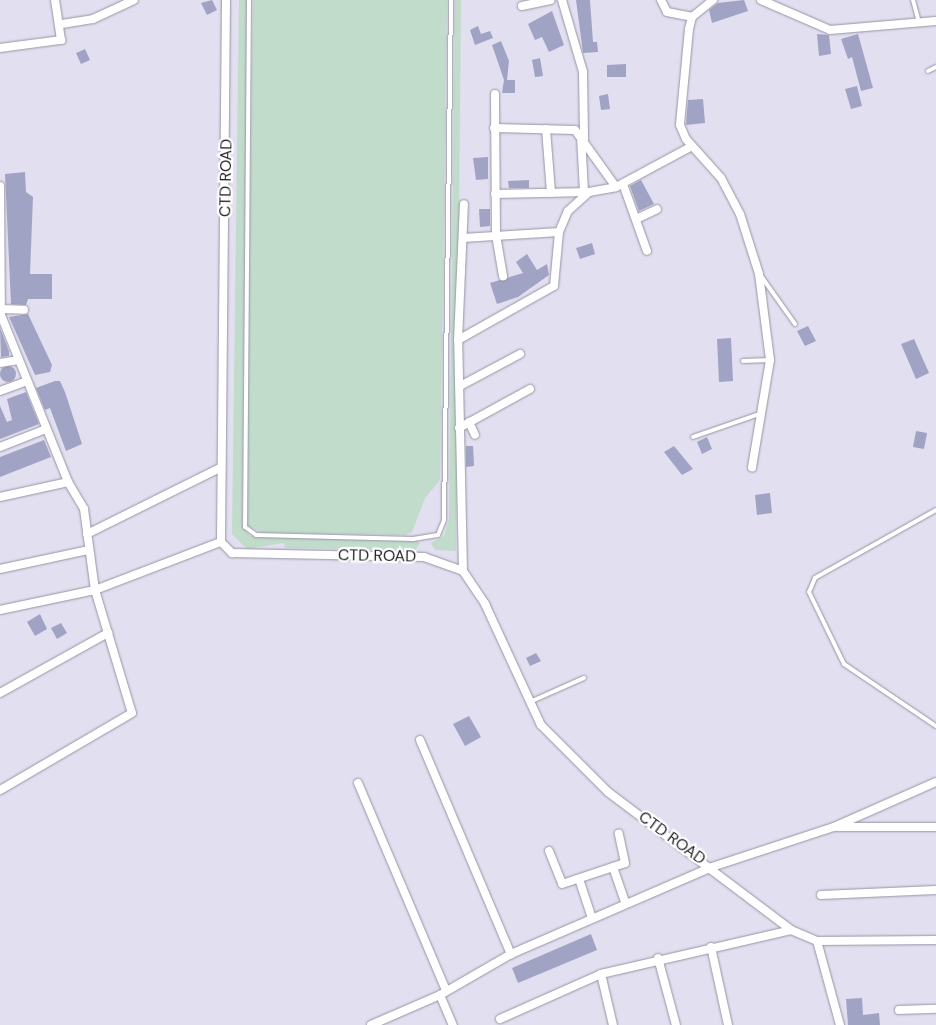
<!DOCTYPE html>
<style>
body{margin:0}
#map{position:relative;width:936px;height:1025px;overflow:hidden;background:#e2dff0;font-family:"DM Sans",sans-serif}
div>[style]{position:absolute}
[style*='--x']{left:calc(var(--x)*1px);top:calc(var(--y)*1px);width:calc(var(--w)*1px);rotate:calc(var(--a)*1deg)}
.green>*{inset:0;background:#c1dccb}
.building>*{inset:0;background:#a1a3c5}
.round{border-radius:50%}
.roads{filter:drop-shadow(0 0 1px #9694a3) drop-shadow(0 0 1px #9694a3)}
.lane>*{height:4px;margin:-2px;padding:0 2px;transform-origin:2px;border-radius:2px;background:#fff}
.street>*{height:8px;margin:-4px;padding:0 4px;transform-origin:4px;border-radius:4px;background:#fff}
span{translate:-50% -50%;white-space:nowrap;text-align:center;line-height:1.15;-webkit-text-stroke:4.5px #fff;paint-order:stroke}
.street-label{font-size:16px;color:#1f1e24}
</style>
<div id="map">
<div class="green">
<div style="clip-path:polygon(239px 0,247px 0,242px 525px,250px 536px,415px 540px,420px 543px,415px 550px,285px 548px,284px 543px,247px 549px,232px 534px)"></div>
<div style="clip-path:polygon(253px 0,447px 0,440px 480px,425px 498px,412px 532px,405px 535px,263px 533px,246px 525px)"></div>
<div style="clip-path:polygon(455px 0,461px 0,456px 551px,435px 550px,431px 543px,444px 536px,449px 519px)"></div>
</div>
<div class="building">
<div style="clip-path:polygon(212px 0,217px 10px,207px 15px,201px 3px)"></div>
<div style="clip-path:polygon(576px 0,590px 0,593px 42px,597px 42px,598px 52px,583px 53px)"></div>
<div style="clip-path:polygon(744px 0,748px 11px,712px 23px,709px 10px,718px 3px)"></div>
<div style="clip-path:polygon(552px 11px,564px 45px,549px 52px,542px 37px,535px 40px,528px 24px)"></div>
<div style="clip-path:polygon(478px 26px,481px 34px,490px 31px,493px 38px,475px 45px,470px 30px)"></div>
<div style="clip-path:polygon(817px 34px,829px 35px,831px 54px,819px 56px)"></div>
<div style="clip-path:polygon(858px 34px,873px 88px,861px 91px,852px 57px,848px 59px,841px 39px)"></div>
<div style="clip-path:polygon(501px 41px,509px 61px,507px 80px,515px 80px,515px 93px,502px 93px,504px 80px,492px 45px)"></div>
<div style="clip-path:polygon(85px 49px,90px 60px,81px 64px,76px 53px)"></div>
<div style="clip-path:polygon(540px 58px,543px 76px,535px 77px,532px 60px)"></div>
<div style="clip-path:polygon(626px 64px,626px 77px,607px 77px,607px 65px)"></div>
<div style="clip-path:polygon(857px 86px,862px 106px,851px 109px,845px 89px)"></div>
<div style="clip-path:polygon(608px 94px,610px 109px,601px 110px,599px 96px)"></div>
<div style="clip-path:polygon(703px 99px,705px 123px,686px 125px,688px 100px)"></div>
<div style="clip-path:polygon(488px 157px,488px 179px,476px 180px,473px 158px)"></div>
<div style="clip-path:polygon(25px 172px,26px 192px,33px 197px,30px 274px,52px 274px,52px 299px,28px 299px,26px 305px,11px 304px,5px 174px)"></div>
<div style="clip-path:polygon(529px 180px,529px 188px,509px 188px,508px 181px)"></div>
<div style="clip-path:polygon(641px 180px,654px 204px,639px 211px,630px 186px)"></div>
<div style="clip-path:polygon(479px 209px,490px 209px,490px 226px,480px 227px)"></div>
<div style="clip-path:polygon(592px 243px,595px 254px,580px 259px,576px 248px)"></div>
<div style="clip-path:polygon(527px 254px,537px 270px,547px 264px,549px 275px,518px 297px,497px 304px,490px 283px,523px 273px,516px 262px)"></div>
<div style="clip-path:polygon(28px 314px,52px 365px,50px 372px,35px 375px,9px 317px)"></div>
<div style="clip-path:polygon(808px 326px,816px 341px,805px 346px,797px 331px)"></div>
<div style="clip-path:polygon(0 328px,9px 351px,9px 356px,1px 357px)"></div>
<div style="clip-path:polygon(731px 338px,733px 381px,719px 382px,717px 339px)"></div>
<div style="clip-path:polygon(914px 339px,929px 373px,916px 379px,901px 344px)"></div>
<div class="round" style="left:0;top:366px;width:16px;height:16px"></div>
<div style="clip-path:polygon(55px 381px,60px 381px,65px 392px,82px 444px,66px 451px,50px 408px,45px 410px,36px 388px)"></div>
<div style="clip-path:polygon(26px 392px,39px 424px,0 439px,0 406px,7px 422px,12px 420px,7px 399px)"></div>
<div style="clip-path:polygon(916px 431px,927px 433px,924px 449px,913px 447px)"></div>
<div style="clip-path:polygon(707px 437px,712px 449px,702px 454px,697px 442px)"></div>
<div style="clip-path:polygon(44px 440px,51px 457px,0 477px,0 457px)"></div>
<div style="clip-path:polygon(466px 446px,473px 446px,474px 466px,466px 467px)"></div>
<div style="clip-path:polygon(674px 446px,693px 469px,682px 475px,664px 452px)"></div>
<div style="clip-path:polygon(770px 493px,772px 513px,757px 515px,755px 495px)"></div>
<div style="clip-path:polygon(40px 614px,47px 629px,35px 636px,27px 622px)"></div>
<div style="clip-path:polygon(61px 623px,67px 633px,57px 639px,51px 628px)"></div>
<div style="clip-path:polygon(536px 653px,541px 661px,530px 666px,526px 658px)"></div>
<div style="clip-path:polygon(469px 716px,481px 737px,465px 746px,453px 724px)"></div>
<div style="clip-path:polygon(591px 934px,597px 950px,518px 983px,512px 968px)"></div>
<div style="clip-path:polygon(862px 998px,863px 1015px,879px 1013px,880px 1025px,848px 1025px,846px 999px)"></div>
</div>
<div class="roads">
<div class="lane">
<div style="--x:249;--y:0;--w:527;--a:90.43"></div>
<div style="--x:245;--y:527;--w:14;--a:36"></div>
<div style="--x:256;--y:535;--w:157;--a:1.5"></div>
<div style="--x:413;--y:539;--w:25;--a:-9"></div>
<div style="--x:438;--y:535;--w:16;--a:-68"></div>
<div style="--x:444;--y:520;--w:520;--a:-89.23"></div>
<div style="--x:913;--y:0;--w:23;--a:75"></div>
<div style="--x:928;--y:71;--w:9;--a:-27"></div>
<div style="--x:761;--y:276;--w:59;--a:54.7"></div>
<div style="--x:743;--y:361;--w:27;--a:-2"></div>
<div style="--x:693;--y:437;--w:70;--a:-19.2"></div>
<div style="--x:936;--y:510;--w:139;--a:150.7"></div>
<div style="--x:815;--y:578;--w:15;--a:113"></div>
<div style="--x:809;--y:592;--w:80;--a:64.1"></div>
<div style="--x:844;--y:664;--w:111;--a:34"></div>
<div style="--x:532;--y:701;--w:57;--a:-23.9"></div>
</div>
<div class="street">
<div style="--x:226;--y:0;--w:542;--a:90.53"></div>
<div style="--x:221;--y:542;--w:16;--a:45"></div>
<div style="--x:232;--y:553;--w:192;--a:1.2"></div>
<div style="--x:424;--y:557;--w:41;--a:19.7"></div>
<div style="--x:463;--y:571;--w:40;--a:56"></div>
<div style="--x:485;--y:604;--w:133;--a:65.2"></div>
<div style="--x:541;--y:725;--w:95;--a:45"></div>
<div style="--x:608;--y:792;--w:229;--a:37"></div>
<div style="--x:791;--y:930;--w:28;--a:23"></div>
<div style="--x:817;--y:941;--w:119;--a:-0.5"></div>
<div style="--x:562;--y:0;--w:75;--a:73.7"></div>
<div style="--x:583;--y:72;--w:67;--a:89.1"></div>
<div style="--x:661;--y:0;--w:13;--a:63"></div>
<div style="--x:667;--y:12;--w:25;--a:11"></div>
<div style="--x:713;--y:0;--w:27;--a:141"></div>
<div style="--x:692;--y:17;--w:12;--a:104"></div>
<div style="--x:689;--y:29;--w:96;--a:95.4"></div>
<div style="--x:680;--y:125;--w:15;--a:67"></div>
<div style="--x:686;--y:139;--w:52;--a:48.1"></div>
<div style="--x:721;--y:178;--w:41;--a:62.2"></div>
<div style="--x:740;--y:214;--w:63;--a:72.4"></div>
<div style="--x:759;--y:274;--w:87;--a:82.7"></div>
<div style="--x:770;--y:360;--w:109;--a:99.5"></div>
<div style="--x:761;--y:0;--w:75;--a:23.5"></div>
<div style="--x:830;--y:30;--w:106;--a:-4.9"></div>
<div style="--x:522;--y:6;--w:29;--a:-12"></div>
<div style="--x:62;--y:24;--w:31;--a:-9"></div>
<div style="--x:93;--y:19;--w:45;--a:-24.9"></div>
<div style="--x:0;--y:48;--w:62;--a:-7.5"></div>
<div style="--x:61;--y:40;--w:40;--a:-98.5"></div>
<div style="--x:495;--y:94;--w:141;--a:89.6"></div>
<div style="--x:496;--y:235;--w:42;--a:80.3"></div>
<div style="--x:546;--y:129;--w:64;--a:85.5"></div>
<div style="--x:581;--y:136;--w:56;--a:86.9"></div>
<div style="--x:623;--y:184;--w:71;--a:70.3"></div>
<div style="--x:0;--y:186;--w:129;--a:89.6"></div>
<div style="--x:1;--y:315;--w:180;--a:68.1"></div>
<div style="--x:68;--y:482;--w:31;--a:59"></div>
<div style="--x:84;--y:509;--w:82;--a:82.3"></div>
<div style="--x:95;--y:590;--w:128;--a:73.3"></div>
<div style="--x:132;--y:713;--w:153;--a:149.7"></div>
<div style="--x:616;--y:187;--w:86;--a:-28.3"></div>
<div style="--x:495;--y:194;--w:94;--a:-1.2"></div>
<div style="--x:636;--y:219;--w:23;--a:-25"></div>
<div style="--x:463;--y:238;--w:96;--a:-3.6"></div>
<div style="--x:1;--y:309;--w:23;--a:2"></div>
<div style="--x:458;--y:340;--w:136;--a:-87.5"></div>
<div style="--x:0;--y:363;--w:19;--a:-9"></div>
<div style="--x:460;--y:386;--w:68;--a:-28.1"></div>
<div style="--x:0;--y:391;--w:29;--a:-20"></div>
<div style="--x:469;--y:422;--w:14;--a:65"></div>
<div style="--x:459;--y:428;--w:81;--a:-28.8"></div>
<div style="--x:0;--y:447;--w:49;--a:-21.4"></div>
<div style="--x:0;--y:497;--w:70;--a:-12.4"></div>
<div style="--x:87;--y:534;--w:148;--a:-26.4"></div>
<div style="--x:0;--y:569;--w:91;--a:-12.1"></div>
<div style="--x:463;--y:571;--w:231;--a:-91.2"></div>
<div style="--x:458;--y:340;--w:110;--a:-29.4"></div>
<div style="--x:554;--y:286;--w:54;--a:-84.7"></div>
<div style="--x:559;--y:232;--w:23;--a:-67"></div>
<div style="--x:568;--y:211;--w:28;--a:-42"></div>
<div style="--x:589;--y:192;--w:27;--a:-10"></div>
<div style="--x:616;--y:187;--w:70;--a:-125.7"></div>
<div style="--x:575;--y:130;--w:81;--a:-178.6"></div>
<div style="--x:0;--y:610;--w:97;--a:-11.9"></div>
<div style="--x:95;--y:590;--w:135;--a:-20.9"></div>
<div style="--x:0;--y:693;--w:124;--a:-29.1"></div>
<div style="--x:420;--y:740;--w:233;--a:67"></div>
<div style="--x:358;--y:783;--w:223;--a:67"></div>
<div style="--x:838;--y:827;--w:98;--a:0"></div>
<div style="--x:549;--y:851;--w:35;--a:68"></div>
<div style="--x:562;--y:884;--w:66;--a:-18.4"></div>
<div style="--x:625;--y:863;--w:30;--a:-102"></div>
<div style="--x:613;--y:867;--w:39;--a:71"></div>
<div style="--x:579;--y:879;--w:41;--a:71.6"></div>
<div style="--x:821;--y:895;--w:115;--a:-2.5"></div>
<div style="--x:817;--y:941;--w:87;--a:74.7"></div>
<div style="--x:711;--y:947;--w:80;--a:77.7"></div>
<div style="--x:658;--y:958;--w:69;--a:75"></div>
<div style="--x:601;--y:974;--w:52;--a:76.8"></div>
<div style="--x:440;--y:995;--w:33;--a:67"></div>
<div style="--x:899;--y:1010;--w:37;--a:-2"></div>
<div style="--x:500;--y:1019;--w:111;--a:-24"></div>
<div style="--x:601;--y:974;--w:195;--a:-13"></div>
<div style="--x:371;--y:1025;--w:75;--a:-23.5"></div>
<div style="--x:440;--y:995;--w:82;--a:-30"></div>
<div style="--x:511;--y:954;--w:219;--a:-23.4"></div>
<div style="--x:712;--y:867;--w:128;--a:-18.2"></div>
<div style="--x:834;--y:827;--w:111;--a:-23.8"></div>
</div>
</div>
<div class="street-label">
<span style="left:226px;top:178px;rotate:-89deg">CTD ROAD</span>
<span style="left:377px;top:556px;rotate:1deg">CTD ROAD</span>
<span style="left:672px;top:838px;rotate:36deg">CTD ROAD</span>
</div>
</div>
